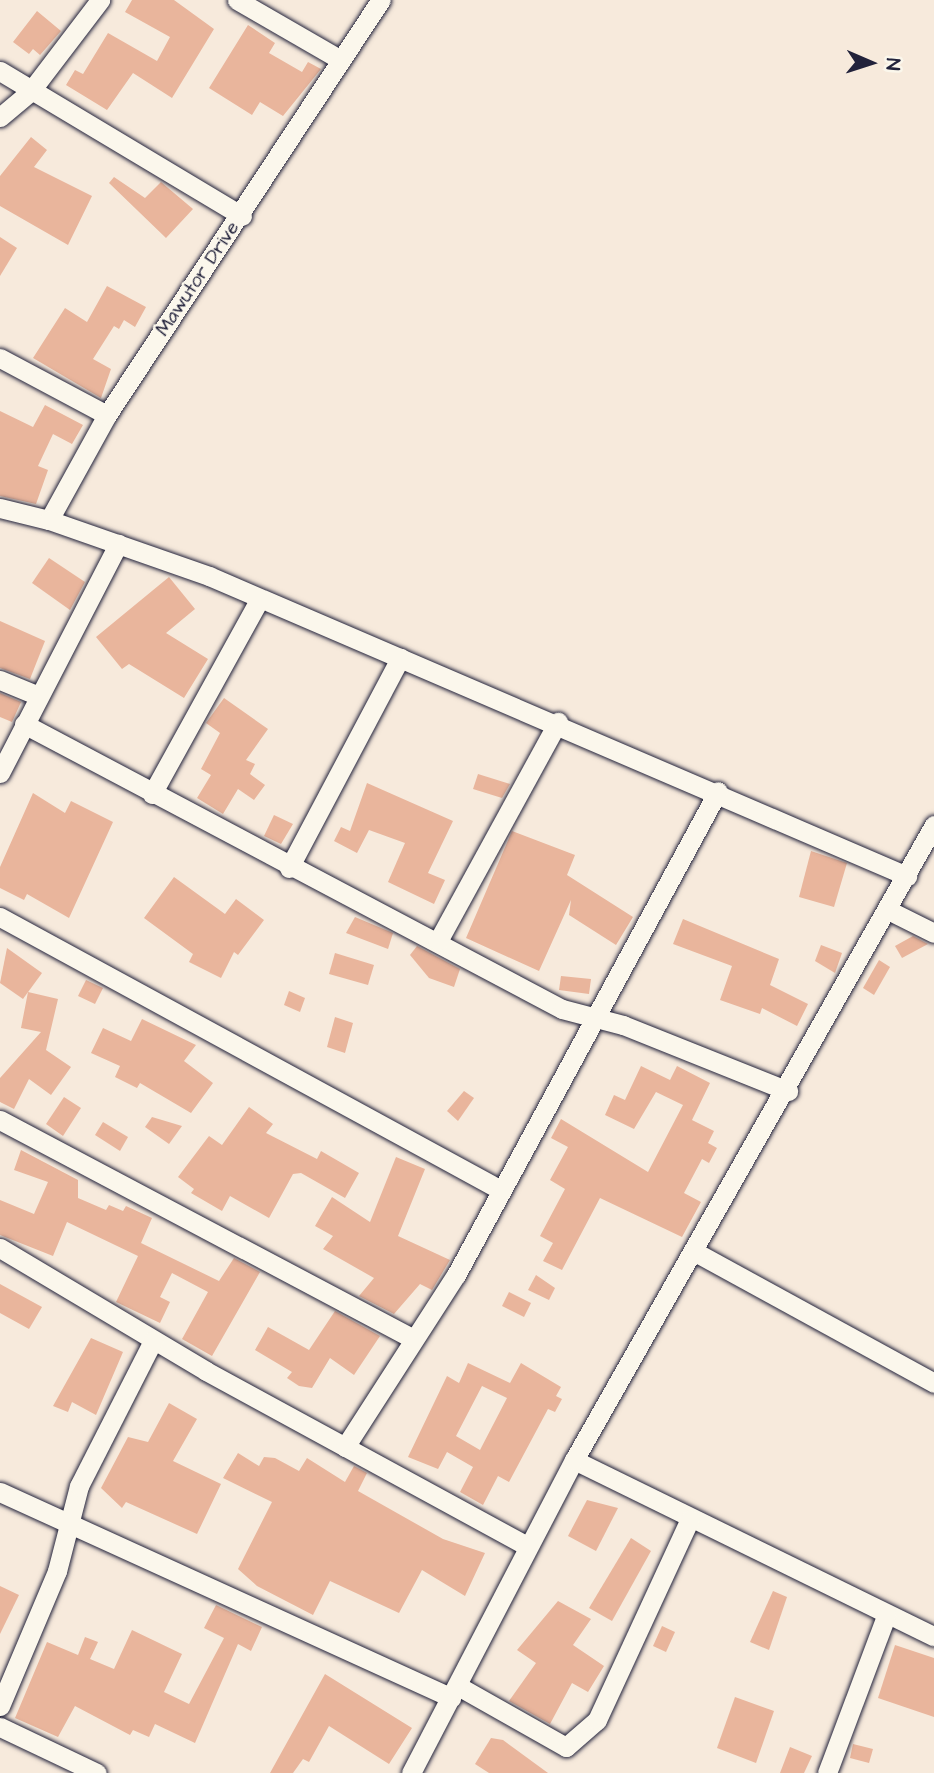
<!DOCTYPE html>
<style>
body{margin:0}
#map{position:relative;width:934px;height:1773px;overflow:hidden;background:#f7eadc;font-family:"Architects Daughter",sans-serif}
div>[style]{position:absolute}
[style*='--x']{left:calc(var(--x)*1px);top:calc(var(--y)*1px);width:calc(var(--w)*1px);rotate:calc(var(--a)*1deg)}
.building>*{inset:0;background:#e9b59c}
.roads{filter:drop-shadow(0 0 2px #22223b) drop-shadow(0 0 2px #22223b)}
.minor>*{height:19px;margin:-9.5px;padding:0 9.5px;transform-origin:9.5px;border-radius:9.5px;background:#fbf7ec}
span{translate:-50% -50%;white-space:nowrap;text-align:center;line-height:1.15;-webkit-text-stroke:5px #fbf7ec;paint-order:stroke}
.street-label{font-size:19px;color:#22223b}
.north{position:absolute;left:836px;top:28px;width:70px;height:70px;-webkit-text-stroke:5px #fbf7ec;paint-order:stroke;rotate:93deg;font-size:19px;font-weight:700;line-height:28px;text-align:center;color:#22223b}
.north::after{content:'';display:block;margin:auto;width:24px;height:32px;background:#22223b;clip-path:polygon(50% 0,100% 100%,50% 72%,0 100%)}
</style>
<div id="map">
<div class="building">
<div style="clip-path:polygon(132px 0,174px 0,214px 29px,172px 98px,133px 73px,107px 110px,66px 85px,75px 70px,83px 74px,108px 33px,157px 61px,170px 37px,125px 12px)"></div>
<div style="clip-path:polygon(37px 11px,61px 31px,40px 55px,33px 49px,29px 54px,13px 42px)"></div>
<div style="clip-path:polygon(248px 25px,275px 43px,269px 53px,302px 72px,308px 62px,321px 69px,283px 116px,260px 102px,252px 115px,209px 88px)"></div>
<div style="clip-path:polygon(31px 137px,47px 150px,34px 167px,92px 196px,68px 245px,0 206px,0 176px)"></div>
<div style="clip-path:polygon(114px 177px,145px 198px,161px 182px,193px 209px,166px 238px,109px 183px)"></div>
<div style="clip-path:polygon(0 237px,17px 248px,0 276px)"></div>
<div style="clip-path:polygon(107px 286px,146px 307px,135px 327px,124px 320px,119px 329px,114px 326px,93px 359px,111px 369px,101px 398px,33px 358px,65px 308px,87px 322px)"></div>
<div style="clip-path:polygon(45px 405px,83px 425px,72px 444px,53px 434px,38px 466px,48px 470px,36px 504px,0 496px,0 411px,33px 427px)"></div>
<div style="clip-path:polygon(49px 558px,85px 582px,70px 610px,32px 583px)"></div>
<div style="clip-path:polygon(169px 577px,195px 609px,166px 633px,208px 659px,184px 698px,129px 664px,122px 669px,96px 637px)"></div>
<div style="clip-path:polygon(0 621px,45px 641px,30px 679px,0 668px)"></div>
<div style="clip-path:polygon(0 693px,21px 702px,12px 722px,0 717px)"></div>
<div style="clip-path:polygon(224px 698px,268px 729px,246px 760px,255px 764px,250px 774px,265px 785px,254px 800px,238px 789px,223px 814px,197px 798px,211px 775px,201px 769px,220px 733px,206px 723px)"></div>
<div style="clip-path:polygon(478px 774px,510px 784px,502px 798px,473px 789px)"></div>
<div style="clip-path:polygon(367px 783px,453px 821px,428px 873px,445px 880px,434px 904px,388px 882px,405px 843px,369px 830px,357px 853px,334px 841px,341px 827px,350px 831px)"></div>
<div style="clip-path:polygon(33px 793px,65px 813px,71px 801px,113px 822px,69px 918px,27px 894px,24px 900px,0 888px,0 867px)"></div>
<div style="clip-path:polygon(274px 815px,293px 824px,281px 844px,264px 836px)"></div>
<div style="clip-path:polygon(512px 831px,575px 855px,567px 875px,633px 917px,616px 945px,569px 915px,571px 900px,539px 971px,466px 938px)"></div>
<div style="clip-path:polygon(811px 851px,847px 863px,834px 907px,799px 897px)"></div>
<div style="clip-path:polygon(174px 877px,225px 914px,236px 899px,264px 920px,238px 955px,234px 952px,221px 978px,189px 962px,193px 954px,144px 918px)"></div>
<div style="clip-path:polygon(355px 917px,393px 933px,388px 949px,346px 933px)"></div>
<div style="clip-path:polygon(683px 919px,779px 959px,770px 985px,808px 1004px,797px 1026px,762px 1008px,760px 1014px,720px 1000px,732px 966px,673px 944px)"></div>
<div style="clip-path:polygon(913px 936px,928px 944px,902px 958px,895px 946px)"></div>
<div style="clip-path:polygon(821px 945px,842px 953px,835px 973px,815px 961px)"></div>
<div style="clip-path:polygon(417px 946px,460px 969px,454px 987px,429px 978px,410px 955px)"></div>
<div style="clip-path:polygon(7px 948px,42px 973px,23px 999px,0 983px)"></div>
<div style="clip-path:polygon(335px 953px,374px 965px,368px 985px,329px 974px)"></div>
<div style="clip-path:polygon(879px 960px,890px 967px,874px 995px,863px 988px)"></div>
<div style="clip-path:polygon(561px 976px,591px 979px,589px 994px,559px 990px)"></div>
<div style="clip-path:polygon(86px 980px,103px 988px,95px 1004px,78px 996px)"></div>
<div style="clip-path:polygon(289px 991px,305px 998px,300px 1012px,284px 1005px)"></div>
<div style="clip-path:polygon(28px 992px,58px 999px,46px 1050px,71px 1067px,51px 1095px,29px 1079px,14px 1109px,0 1102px,0 1078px,41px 1032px,21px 1028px)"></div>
<div style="clip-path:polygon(335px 1017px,353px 1023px,345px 1053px,327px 1047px)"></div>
<div style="clip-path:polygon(142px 1019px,196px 1045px,184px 1061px,213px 1083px,191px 1113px,140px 1083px,137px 1088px,115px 1077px,120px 1066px,91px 1053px,103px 1028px,131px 1041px)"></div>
<div style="clip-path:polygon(641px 1066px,670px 1080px,677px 1066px,710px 1083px,692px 1120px,714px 1131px,708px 1143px,717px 1148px,709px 1163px,702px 1159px,684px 1193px,701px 1202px,682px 1237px,600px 1198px,562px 1270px,543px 1261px,553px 1243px,540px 1236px,565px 1189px,550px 1180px,568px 1147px,551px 1138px,561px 1119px,648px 1172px,683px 1105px,656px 1092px,634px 1129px,605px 1115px,614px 1095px,625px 1100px)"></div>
<div style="clip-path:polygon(464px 1091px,474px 1098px,458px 1121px,447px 1111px)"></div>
<div style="clip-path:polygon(64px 1097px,81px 1108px,63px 1136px,46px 1124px)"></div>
<div style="clip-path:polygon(249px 1107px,273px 1124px,266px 1133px,317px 1159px,321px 1151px,359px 1173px,345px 1198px,301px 1173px,293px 1174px,269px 1218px,230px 1196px,222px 1211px,191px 1193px,194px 1189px,178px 1177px,209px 1136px,222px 1145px)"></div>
<div style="clip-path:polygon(152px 1117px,182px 1126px,169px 1144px,145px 1127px)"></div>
<div style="clip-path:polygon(103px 1122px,128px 1137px,120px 1151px,95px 1135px)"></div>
<div style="clip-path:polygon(21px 1150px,78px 1180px,78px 1198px,106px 1210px,109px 1205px,123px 1211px,126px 1206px,152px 1218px,141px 1243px,219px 1281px,234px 1258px,260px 1272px,212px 1356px,182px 1339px,208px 1292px,172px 1273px,160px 1297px,170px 1302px,160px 1323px,116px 1302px,138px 1256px,67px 1222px,53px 1256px,0 1235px,0 1200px,34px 1214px,48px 1182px,14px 1170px)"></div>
<div style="clip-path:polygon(396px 1157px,425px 1169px,398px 1236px,450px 1260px,432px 1290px,420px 1284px,394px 1314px,359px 1296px,374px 1278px,323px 1249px,333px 1236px,315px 1226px,332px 1197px,370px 1222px)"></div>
<div style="clip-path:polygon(536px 1275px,555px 1288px,549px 1300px,528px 1290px)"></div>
<div style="clip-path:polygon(0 1284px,42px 1307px,29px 1329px,0 1313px)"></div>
<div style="clip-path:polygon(509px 1292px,531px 1303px,524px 1317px,502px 1306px)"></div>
<div style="clip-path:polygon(335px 1311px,380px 1336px,354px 1375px,330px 1358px,312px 1388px,299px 1386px,287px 1378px,292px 1372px,255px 1350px,268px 1327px,309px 1350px)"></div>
<div style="clip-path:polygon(91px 1338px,123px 1352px,96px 1415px,72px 1402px,68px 1412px,53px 1406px)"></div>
<div style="clip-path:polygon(evenodd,468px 1363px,510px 1383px,521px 1363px,561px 1387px,556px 1396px,562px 1399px,555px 1412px,548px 1409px,509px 1482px,498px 1476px,483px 1505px,460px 1492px,473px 1467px,447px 1452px,438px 1469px,408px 1457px,447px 1376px,459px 1383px,468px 1363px,482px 1386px,507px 1398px,480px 1450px,456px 1436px,482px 1386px)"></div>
<div style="clip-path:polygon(169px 1403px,197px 1419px,173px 1461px,221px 1484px,197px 1534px,126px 1502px,122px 1508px,101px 1488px,128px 1437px,148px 1442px)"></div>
<div style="clip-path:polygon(238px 1453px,259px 1466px,264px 1457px,275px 1458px,299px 1471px,307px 1458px,345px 1482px,354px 1466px,367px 1473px,358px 1491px,443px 1539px,485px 1553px,465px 1596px,422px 1570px,399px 1613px,330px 1581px,313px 1615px,257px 1586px,238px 1569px,272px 1502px,223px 1478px)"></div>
<div style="clip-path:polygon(587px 1500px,618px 1508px,596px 1551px,568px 1536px)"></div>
<div style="clip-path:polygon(631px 1538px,651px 1551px,612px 1621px,589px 1608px)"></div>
<div style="clip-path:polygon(0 1586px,19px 1595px,0 1634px)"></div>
<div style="clip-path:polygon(773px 1591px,787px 1597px,769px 1650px,750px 1642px)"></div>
<div style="clip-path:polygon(558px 1601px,591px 1619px,573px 1645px,604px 1666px,588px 1692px,572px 1683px,550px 1724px,509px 1701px,536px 1663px,517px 1650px)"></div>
<div style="clip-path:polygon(216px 1605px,262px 1627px,251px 1651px,238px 1644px,195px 1743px,155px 1724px,149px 1737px,133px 1730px,130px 1735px,75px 1706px,58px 1737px,15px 1718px,47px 1642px,78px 1655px,85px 1637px,98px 1642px,90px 1659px,114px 1669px,132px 1630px,182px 1654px,164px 1692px,189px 1704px,224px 1638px,204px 1628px)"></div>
<div style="clip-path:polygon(662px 1626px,675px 1632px,666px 1652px,653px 1646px)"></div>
<div style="clip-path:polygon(895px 1645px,934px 1658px,934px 1717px,878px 1698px)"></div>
<div style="clip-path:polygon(325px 1674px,412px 1728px,389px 1764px,329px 1726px,309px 1762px,303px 1759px,293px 1773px,270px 1773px)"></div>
<div style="clip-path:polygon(735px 1697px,774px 1711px,756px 1763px,717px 1748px)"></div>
<div style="clip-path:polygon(491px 1738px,503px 1740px,548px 1773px,489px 1773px,475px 1764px)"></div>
<div style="clip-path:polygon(853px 1744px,873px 1749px,869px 1763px,850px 1758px)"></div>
<div style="clip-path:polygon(790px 1747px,812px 1756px,804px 1773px,780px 1773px)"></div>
</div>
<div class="roads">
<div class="minor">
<div style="--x:237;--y:0;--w:120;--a:30"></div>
<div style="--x:0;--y:71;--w:282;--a:30.9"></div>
<div style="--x:0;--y:117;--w:39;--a:-40"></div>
<div style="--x:30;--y:92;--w:116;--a:-52.7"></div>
<div style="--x:0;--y:358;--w:121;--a:28"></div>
<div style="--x:0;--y:508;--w:50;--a:13.8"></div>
<div style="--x:49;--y:520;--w:120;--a:-61.1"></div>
<div style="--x:107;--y:415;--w:497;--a:-56.6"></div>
<div style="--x:49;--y:520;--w:170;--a:19.3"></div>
<div style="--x:209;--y:576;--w:760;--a:23.26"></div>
<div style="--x:0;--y:680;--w:42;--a:22.3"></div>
<div style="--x:24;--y:724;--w:609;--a:27.91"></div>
<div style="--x:562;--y:1009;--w:63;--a:14.7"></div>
<div style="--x:623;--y:1025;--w:178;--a:21.8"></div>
<div style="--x:0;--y:773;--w:258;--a:-62.7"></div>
<div style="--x:152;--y:794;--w:222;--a:-61.1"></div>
<div style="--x:289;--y:868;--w:238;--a:-62.1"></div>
<div style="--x:888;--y:910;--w:51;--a:26.6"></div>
<div style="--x:0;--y:917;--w:568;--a:28.59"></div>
<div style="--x:438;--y:941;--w:250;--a:-61.3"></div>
<div style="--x:0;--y:1120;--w:468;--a:27.9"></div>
<div style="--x:0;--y:1248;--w:240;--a:30.8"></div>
<div style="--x:206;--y:1371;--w:366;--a:28.6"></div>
<div style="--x:695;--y:1252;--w:273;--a:28.7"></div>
<div style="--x:345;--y:1447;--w:205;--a:-57.2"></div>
<div style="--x:456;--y:1275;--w:550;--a:-61.57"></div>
<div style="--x:574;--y:1460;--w:401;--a:26.1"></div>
<div style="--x:0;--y:1492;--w:496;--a:24.5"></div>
<div style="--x:458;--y:1686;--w:124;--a:29.5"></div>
<div style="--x:566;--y:1747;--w:41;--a:-41.1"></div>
<div style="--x:597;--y:1720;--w:221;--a:-65.2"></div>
<div style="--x:0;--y:1706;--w:147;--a:-67.1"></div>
<div style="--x:57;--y:1571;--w:88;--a:-75.5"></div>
<div style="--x:79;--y:1486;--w:163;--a:-63"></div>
<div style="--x:0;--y:1727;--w:107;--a:25.4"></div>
<div style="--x:411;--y:1773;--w:353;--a:-62.5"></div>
<div style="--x:574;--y:1460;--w:730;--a:-60.45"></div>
<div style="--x:827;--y:1773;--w:168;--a:-69.4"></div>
</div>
</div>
<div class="street-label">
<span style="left:198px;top:279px;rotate:-56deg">Mawutor Drive</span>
</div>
<div class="north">N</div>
</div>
